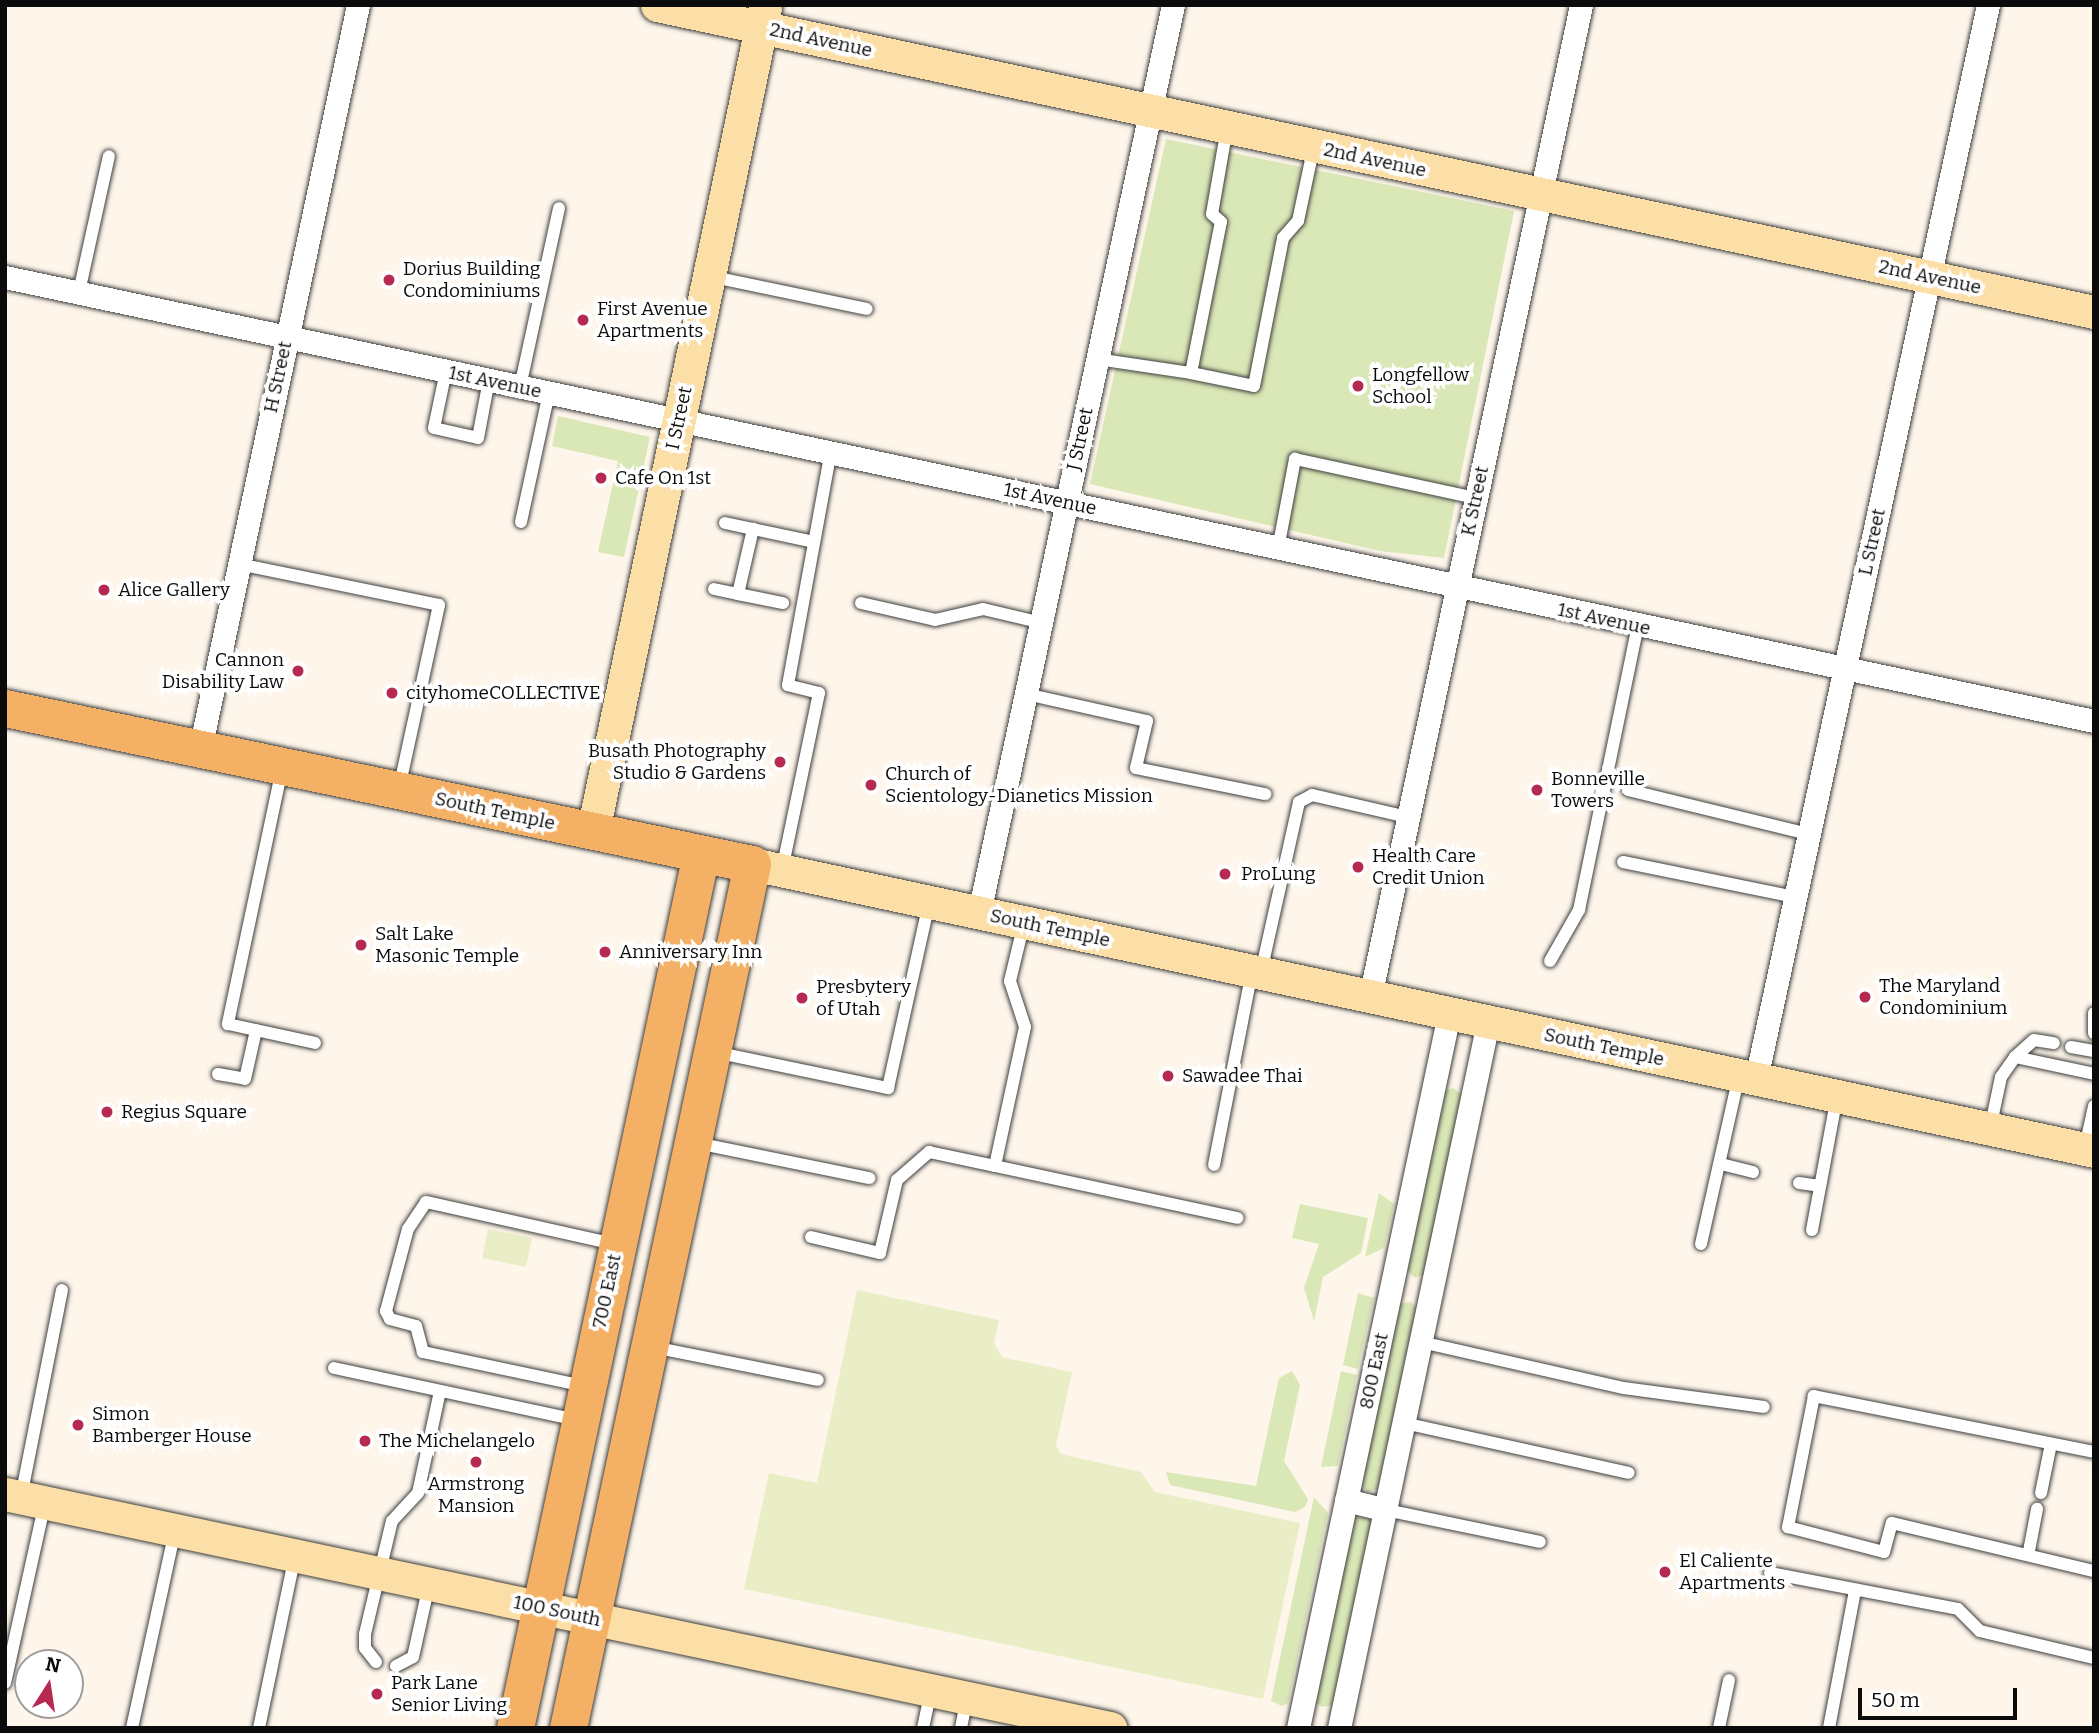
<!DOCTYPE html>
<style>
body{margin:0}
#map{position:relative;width:2099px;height:1733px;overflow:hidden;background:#fef6ea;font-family:Bitter,serif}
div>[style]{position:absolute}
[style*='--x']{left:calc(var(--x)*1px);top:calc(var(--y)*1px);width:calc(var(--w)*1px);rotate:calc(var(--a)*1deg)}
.green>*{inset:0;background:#dae7b6}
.pitch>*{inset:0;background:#eaeec7}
.roads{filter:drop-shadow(0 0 2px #3e3e3e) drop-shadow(0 0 2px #3e3e3e)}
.lane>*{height:12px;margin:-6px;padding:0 6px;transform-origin:6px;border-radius:6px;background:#fff}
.street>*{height:23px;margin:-11.5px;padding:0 11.5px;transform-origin:11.5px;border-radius:11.5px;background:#fff}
.secondary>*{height:33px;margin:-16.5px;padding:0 16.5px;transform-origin:16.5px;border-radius:16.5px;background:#fcdfa7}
.primary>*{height:37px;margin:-18.5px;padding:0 18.5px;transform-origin:18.5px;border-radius:18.5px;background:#f4b065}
.dots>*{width:19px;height:19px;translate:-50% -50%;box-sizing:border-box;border:4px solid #fff;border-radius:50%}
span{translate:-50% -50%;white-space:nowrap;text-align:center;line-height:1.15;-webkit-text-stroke:7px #fff;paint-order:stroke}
.street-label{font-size:19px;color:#0b0b0b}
.poi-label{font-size:19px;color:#0b0b0b}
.left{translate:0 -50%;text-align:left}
.right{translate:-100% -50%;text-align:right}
.frame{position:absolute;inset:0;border:7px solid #0b0b0b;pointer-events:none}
.north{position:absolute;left:14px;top:1649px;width:70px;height:70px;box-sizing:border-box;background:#fff;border:2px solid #9d9d9d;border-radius:50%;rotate:12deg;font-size:19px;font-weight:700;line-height:28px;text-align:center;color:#0b0b0b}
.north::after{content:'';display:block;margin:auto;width:24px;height:32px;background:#b62950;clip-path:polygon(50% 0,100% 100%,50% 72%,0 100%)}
.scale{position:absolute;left:1858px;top:1688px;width:159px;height:32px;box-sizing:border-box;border:4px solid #0b0b0b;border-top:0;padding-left:9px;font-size:21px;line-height:24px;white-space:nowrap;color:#0b0b0b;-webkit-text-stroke:5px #fff;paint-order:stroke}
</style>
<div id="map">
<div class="green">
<div style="clip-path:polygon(1166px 139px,1514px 211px,1444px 558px,1380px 551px,1090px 484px)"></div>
<div style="clip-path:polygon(558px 416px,650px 437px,624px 557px,598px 552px,618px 461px,552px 446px)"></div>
<div style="clip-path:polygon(1453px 1088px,1463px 1095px,1425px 1274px,1415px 1278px,1405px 1268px,1442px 1092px)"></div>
<div style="clip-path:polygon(1379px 1193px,1394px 1204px,1384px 1248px,1365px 1257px)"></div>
<div style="clip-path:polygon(1300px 1204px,1368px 1218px,1361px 1253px,1323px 1277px,1314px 1321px,1304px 1288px,1319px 1244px,1292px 1238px)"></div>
<div style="clip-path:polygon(1358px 1293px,1374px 1298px,1358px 1369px,1343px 1365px)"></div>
<div style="clip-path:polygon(1411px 1302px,1417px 1308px,1381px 1488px,1368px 1492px,1361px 1485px,1399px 1304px)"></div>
<div style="clip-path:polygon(1292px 1371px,1300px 1385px,1284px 1461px,1308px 1499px,1305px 1507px,1295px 1512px,1170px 1485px,1166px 1472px,1256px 1486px,1279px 1378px)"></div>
<div style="clip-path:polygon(1341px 1371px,1357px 1375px,1338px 1466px,1321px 1467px)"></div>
<div style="clip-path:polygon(1314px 1497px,1328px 1513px,1288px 1703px,1282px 1706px,1271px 1701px)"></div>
<div style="clip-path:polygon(1365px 1517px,1373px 1523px,1333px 1705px,1323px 1707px,1314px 1702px,1353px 1519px)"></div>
</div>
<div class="pitch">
<div style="clip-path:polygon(488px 1229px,532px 1238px,526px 1267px,482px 1258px)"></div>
<div style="clip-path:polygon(857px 1290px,999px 1320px,994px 1343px,1002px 1357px,1072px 1372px,1056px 1446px,1061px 1454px,1141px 1472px,1155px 1492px,1300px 1523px,1263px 1699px,744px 1589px,769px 1473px,817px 1483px)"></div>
</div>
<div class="roads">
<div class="lane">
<div style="--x:709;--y:276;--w:161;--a:11.8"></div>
<div style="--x:79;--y:292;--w:139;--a:-77.6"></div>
<div style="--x:1097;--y:359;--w:95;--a:8.5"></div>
<div style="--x:1191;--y:373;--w:154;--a:-78.8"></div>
<div style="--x:1221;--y:222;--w:12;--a:-138"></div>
<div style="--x:1212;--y:214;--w:87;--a:-80.1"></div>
<div style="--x:446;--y:371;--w:58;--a:101.9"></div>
<div style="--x:434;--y:428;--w:45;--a:12.8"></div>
<div style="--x:478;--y:438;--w:59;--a:-79.3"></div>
<div style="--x:1191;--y:373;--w:64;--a:11.7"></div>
<div style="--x:1254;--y:386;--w:151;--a:-78.9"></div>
<div style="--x:1283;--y:238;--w:23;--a:-49"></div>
<div style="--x:1298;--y:221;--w:77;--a:-78"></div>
<div style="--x:520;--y:387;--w:183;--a:-77.7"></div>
<div style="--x:521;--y:522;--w:132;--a:-77.8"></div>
<div style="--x:725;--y:523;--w:29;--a:12"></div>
<div style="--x:1278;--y:549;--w:92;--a:-79.3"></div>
<div style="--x:1295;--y:459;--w:184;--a:12.2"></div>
<div style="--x:239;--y:564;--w:204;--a:11.6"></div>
<div style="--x:439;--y:605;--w:187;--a:102.3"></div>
<div style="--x:714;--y:589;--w:25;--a:12"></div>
<div style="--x:738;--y:594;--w:67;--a:-77"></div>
<div style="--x:753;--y:529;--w:62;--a:12"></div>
<div style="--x:738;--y:594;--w:46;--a:11.3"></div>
<div style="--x:861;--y:603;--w:76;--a:12.9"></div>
<div style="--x:935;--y:620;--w:49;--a:-12.9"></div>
<div style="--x:983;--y:609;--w:61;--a:13.3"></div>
<div style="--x:1026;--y:694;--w:124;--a:12.6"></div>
<div style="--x:1147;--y:721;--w:48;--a:103.2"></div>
<div style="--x:1136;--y:768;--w:132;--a:11.4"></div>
<div style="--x:282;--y:769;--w:261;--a:102"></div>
<div style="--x:228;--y:1024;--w:89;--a:12.3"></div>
<div style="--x:1628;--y:790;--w:186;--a:13.7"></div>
<div style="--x:1623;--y:862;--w:176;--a:11.5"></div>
<div style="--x:782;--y:870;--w:181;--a:-78.2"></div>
<div style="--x:819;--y:693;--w:32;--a:-166"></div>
<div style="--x:788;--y:685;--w:238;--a:-79.6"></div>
<div style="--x:1024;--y:923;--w:60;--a:103.6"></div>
<div style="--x:1010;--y:981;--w:48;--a:71.9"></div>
<div style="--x:1025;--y:1027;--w:142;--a:102.2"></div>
<div style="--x:995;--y:1166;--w:248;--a:12.1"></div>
<div style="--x:1550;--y:961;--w:59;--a:-60.4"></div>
<div style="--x:1579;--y:910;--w:290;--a:-78.3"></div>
<div style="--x:1261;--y:972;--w:174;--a:-77.4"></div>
<div style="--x:1299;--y:802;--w:15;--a:-28"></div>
<div style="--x:1312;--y:795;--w:98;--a:13"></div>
<div style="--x:2094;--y:1013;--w:20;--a:90"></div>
<div style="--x:2071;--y:1047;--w:23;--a:10"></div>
<div style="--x:715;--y:1052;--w:177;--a:11.8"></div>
<div style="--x:888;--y:1088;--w:189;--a:-77.5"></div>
<div style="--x:2015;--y:1057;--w:25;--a:-42"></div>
<div style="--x:2034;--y:1040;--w:20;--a:9"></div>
<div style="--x:218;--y:1074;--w:27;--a:10"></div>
<div style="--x:245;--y:1079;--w:50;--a:-77.3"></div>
<div style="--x:1990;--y:1129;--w:53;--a:-78.1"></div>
<div style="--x:2001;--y:1077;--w:24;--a:-55"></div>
<div style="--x:2015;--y:1057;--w:81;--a:12.1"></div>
<div style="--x:697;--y:1143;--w:176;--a:11.5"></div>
<div style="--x:2085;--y:1147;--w:42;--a:-77.6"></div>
<div style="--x:1721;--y:1164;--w:33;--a:14"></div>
<div style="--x:1214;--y:1165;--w:197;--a:-78.9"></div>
<div style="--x:1799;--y:1183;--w:21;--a:8"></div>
<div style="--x:1812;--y:1230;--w:135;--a:-79.4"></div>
<div style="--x:811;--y:1237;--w:71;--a:13.1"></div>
<div style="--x:880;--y:1253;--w:75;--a:-76.9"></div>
<div style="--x:897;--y:1180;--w:43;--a:-41.2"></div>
<div style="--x:929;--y:1152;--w:67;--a:12"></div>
<div style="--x:1701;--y:1244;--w:172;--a:-77.3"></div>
<div style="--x:1421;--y:1342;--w:208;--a:12.8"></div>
<div style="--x:1624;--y:1388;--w:141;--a:7.7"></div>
<div style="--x:653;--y:1347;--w:168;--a:11.3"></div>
<div style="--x:334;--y:1368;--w:248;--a:12.1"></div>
<div style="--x:584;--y:1386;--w:165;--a:-168.1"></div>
<div style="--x:423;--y:1352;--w:27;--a:-105"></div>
<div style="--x:416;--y:1326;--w:27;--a:-165"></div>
<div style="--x:390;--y:1319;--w:9;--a:-117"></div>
<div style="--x:386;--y:1311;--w:85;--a:-75"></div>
<div style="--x:408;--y:1229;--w:32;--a:-56"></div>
<div style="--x:426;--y:1202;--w:193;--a:12.6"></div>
<div style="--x:1404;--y:1423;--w:230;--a:12.5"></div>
<div style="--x:2094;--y:1452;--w:286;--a:-168.7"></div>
<div style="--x:1814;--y:1396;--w:134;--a:101.2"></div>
<div style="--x:1788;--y:1527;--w:99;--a:14.6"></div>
<div style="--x:1884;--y:1552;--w:30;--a:-75"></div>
<div style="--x:1892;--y:1523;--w:208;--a:13.4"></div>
<div style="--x:2041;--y:1493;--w:50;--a:-78.5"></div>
<div style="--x:21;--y:1497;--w:211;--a:-78.8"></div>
<div style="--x:1386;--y:1510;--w:157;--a:11.7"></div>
<div style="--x:2029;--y:1551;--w:43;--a:-79.2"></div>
<div style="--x:1770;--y:1573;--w:191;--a:10.8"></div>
<div style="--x:1958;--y:1609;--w:31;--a:45"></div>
<div style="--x:1980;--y:1631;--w:117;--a:13.3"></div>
<div style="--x:376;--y:1662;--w:18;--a:-128"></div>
<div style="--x:365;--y:1648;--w:14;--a:-90"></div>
<div style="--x:365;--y:1634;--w:116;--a:-76.6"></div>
<div style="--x:392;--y:1521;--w:38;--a:-47"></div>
<div style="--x:418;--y:1493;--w:104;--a:-77.8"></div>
<div style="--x:396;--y:1666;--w:19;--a:-28"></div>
<div style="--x:413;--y:1657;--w:74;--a:-77.5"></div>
<div style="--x:5;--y:1683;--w:184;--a:-77.5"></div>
<div style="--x:132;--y:1728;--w:203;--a:-77.7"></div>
<div style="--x:259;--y:1728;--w:176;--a:-78.2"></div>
<div style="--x:923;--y:1728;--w:39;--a:-78"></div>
<div style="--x:961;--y:1728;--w:31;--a:-79"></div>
<div style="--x:1719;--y:1728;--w:49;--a:-78.2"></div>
<div style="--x:1829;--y:1728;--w:139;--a:-79.3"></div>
</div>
<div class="street">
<div style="--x:5;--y:277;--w:2136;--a:12"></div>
<div style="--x:200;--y:749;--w:761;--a:-78.01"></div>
<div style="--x:979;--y:913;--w:928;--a:-77.94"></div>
<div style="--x:1370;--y:997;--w:1014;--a:-77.99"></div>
<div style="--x:1756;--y:1079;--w:1099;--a:-77.81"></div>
<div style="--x:1346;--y:1500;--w:41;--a:14"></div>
<div style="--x:1298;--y:1728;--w:730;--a:-78.06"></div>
<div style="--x:1339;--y:1728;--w:722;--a:-78.08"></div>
</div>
<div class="secondary">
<div style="--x:657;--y:5;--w:1469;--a:12.06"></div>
<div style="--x:593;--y:831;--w:841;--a:-78.2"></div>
<div style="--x:752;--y:864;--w:1372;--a:12.07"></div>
<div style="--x:5;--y:1494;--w:1130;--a:11.96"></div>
</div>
<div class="primary">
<div style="--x:5;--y:708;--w:763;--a:11.8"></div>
<div style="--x:752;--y:864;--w:883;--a:102.02"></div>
<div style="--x:515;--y:1728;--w:894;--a:-77.99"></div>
</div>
</div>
<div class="dots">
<div style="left:389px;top:280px;background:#b62950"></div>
<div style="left:583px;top:320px;background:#b62950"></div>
<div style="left:1358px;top:386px;background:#b62950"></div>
<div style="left:601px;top:478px;background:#b62950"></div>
<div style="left:104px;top:590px;background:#b62950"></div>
<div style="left:298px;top:671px;background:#b62950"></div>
<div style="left:392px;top:693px;background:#b62950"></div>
<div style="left:780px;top:762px;background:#b62950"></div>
<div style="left:871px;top:785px;background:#b62950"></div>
<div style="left:1537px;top:790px;background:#b62950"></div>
<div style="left:1358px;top:867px;background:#b62950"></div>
<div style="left:1225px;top:874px;background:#b62950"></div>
<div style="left:361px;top:945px;background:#b62950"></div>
<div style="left:605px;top:952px;background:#b62950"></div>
<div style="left:1865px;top:997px;background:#b62950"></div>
<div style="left:802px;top:998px;background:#b62950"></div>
<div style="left:1168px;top:1076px;background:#b62950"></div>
<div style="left:107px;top:1112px;background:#b62950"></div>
<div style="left:78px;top:1425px;background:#b62950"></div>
<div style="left:365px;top:1441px;background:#b62950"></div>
<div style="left:476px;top:1462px;background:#b62950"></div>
<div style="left:1665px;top:1572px;background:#b62950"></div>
<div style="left:377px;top:1694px;background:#b62950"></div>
</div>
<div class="street-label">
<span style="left:821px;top:40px;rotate:12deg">2nd Avenue</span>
<span style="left:1375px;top:160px;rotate:12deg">2nd Avenue</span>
<span style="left:1930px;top:277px;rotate:12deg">2nd Avenue</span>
<span style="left:278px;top:377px;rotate:-78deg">H Street</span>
<span style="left:495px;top:382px;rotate:12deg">1st Avenue</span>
<span style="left:679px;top:418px;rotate:-78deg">I Street</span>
<span style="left:1080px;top:439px;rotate:-78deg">J Street</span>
<span style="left:1050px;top:499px;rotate:12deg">1st Avenue</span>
<span style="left:1475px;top:501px;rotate:-78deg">K Street</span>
<span style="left:1872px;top:542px;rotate:-78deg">L Street</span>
<span style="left:1604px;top:619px;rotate:12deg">1st Avenue</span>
<span style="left:495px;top:811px;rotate:12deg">South Temple</span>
<span style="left:1050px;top:928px;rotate:12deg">South Temple</span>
<span style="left:1604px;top:1047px;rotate:12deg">South Temple</span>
<span style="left:607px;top:1291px;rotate:-78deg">700 East</span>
<span style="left:1374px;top:1371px;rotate:-78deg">800 East</span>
<span style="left:557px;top:1611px;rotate:12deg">100 South</span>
</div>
<div class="poi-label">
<span class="left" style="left:403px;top:280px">Dorius Building<br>Condominiums</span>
<span class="left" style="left:597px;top:320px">First Avenue<br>Apartments</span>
<span class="left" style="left:1372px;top:386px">Longfellow<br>School</span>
<span class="left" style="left:615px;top:478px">Cafe On 1st</span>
<span class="left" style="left:118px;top:590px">Alice Gallery</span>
<span class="right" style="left:284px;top:671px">Cannon<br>Disability Law</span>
<span class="left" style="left:406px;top:693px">cityhomeCOLLECTIVE</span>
<span class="right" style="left:766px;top:762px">Busath Photography<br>Studio &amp; Gardens</span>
<span class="left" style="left:885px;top:785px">Church of<br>Scientology-Dianetics Mission</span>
<span class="left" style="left:1551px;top:790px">Bonneville<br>Towers</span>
<span class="left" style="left:1372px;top:867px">Health Care<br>Credit Union</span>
<span class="left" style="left:1241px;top:874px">ProLung</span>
<span class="left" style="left:375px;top:945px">Salt Lake<br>Masonic Temple</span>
<span class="left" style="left:619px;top:952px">Anniversary Inn</span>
<span class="left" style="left:1879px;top:997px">The Maryland<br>Condominium</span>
<span class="left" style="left:816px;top:998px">Presbytery<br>of Utah</span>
<span class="left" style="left:1182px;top:1076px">Sawadee Thai</span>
<span class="left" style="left:121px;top:1112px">Regius Square</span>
<span class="left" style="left:92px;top:1425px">Simon<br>Bamberger House</span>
<span class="left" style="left:379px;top:1441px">The Michelangelo</span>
<span style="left:476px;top:1495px">Armstrong<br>Mansion</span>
<span class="left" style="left:1679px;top:1572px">El Caliente<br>Apartments</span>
<span class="left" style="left:391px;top:1694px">Park Lane<br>Senior Living</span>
</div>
<div class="frame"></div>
<div class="north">N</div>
<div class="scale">50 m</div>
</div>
